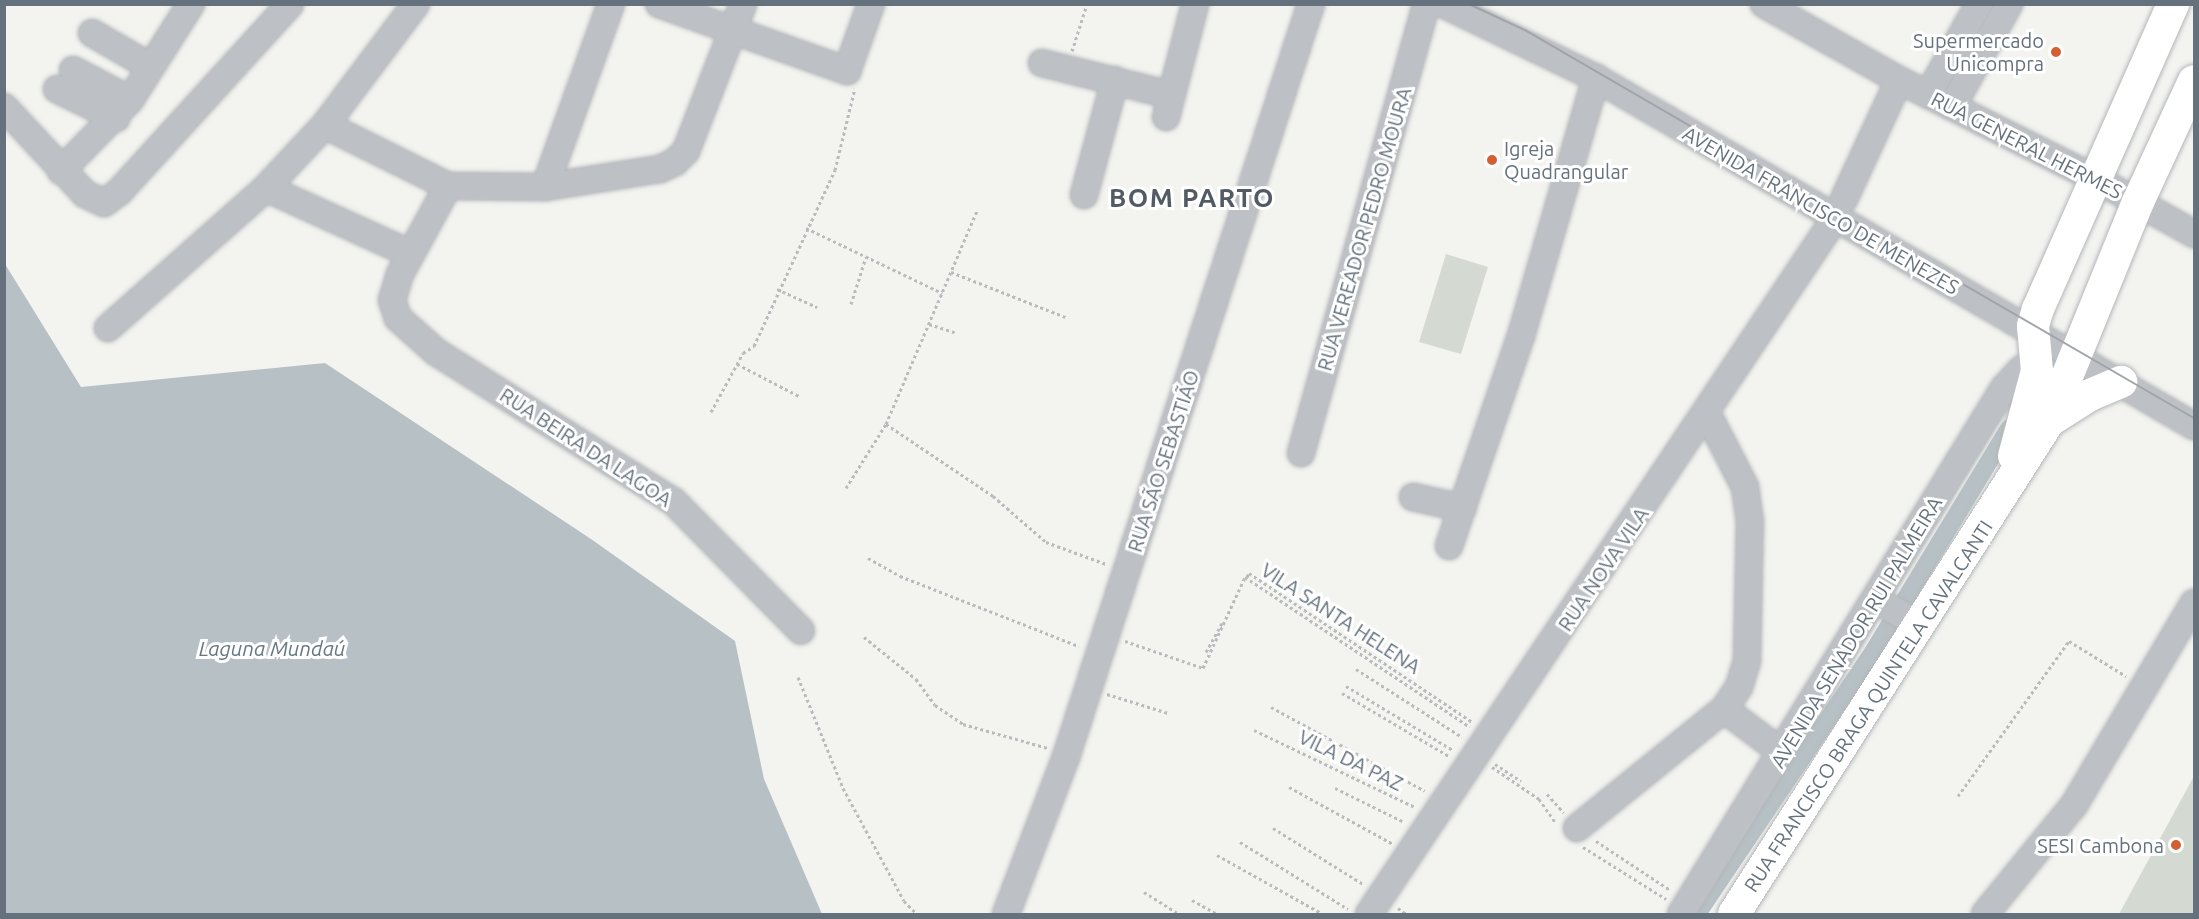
<!DOCTYPE html>
<meta charset="utf-8">
<style>
body{margin:0}
#map{position:relative;width:2199px;height:919px;overflow:hidden;background:#f3f4f0;font-family:Ubuntu,sans-serif}
div>[style]{position:absolute}
[style*='--x']{left:calc(var(--x)*1px);top:calc(var(--y)*1px);width:calc(var(--w)*1px);rotate:calc(var(--a)*1deg)}
.green>*{inset:0;background:#d4dad1}
.water>*{inset:0;background:#b7c1c5}
.canal>*{height:18px;margin:-9px;padding:0 9px;transform-origin:9px;border-radius:9px;background:#b7c1c5}
.path>*{height:3px;margin-top:-1.5px;transform-origin:0;background:repeating-linear-gradient(90deg,#b9bbbd 0 3px,transparent 0 6px)}
.roads{filter:drop-shadow(0 0 2px #b3b6b9) drop-shadow(0 0 2px #b3b6b9)}
.minor>*{height:26px;margin:-13px;padding:0 13px;transform-origin:13px;border-radius:13px;background:#bdc0c4}
.major>*{height:32px;margin:-16px;padding:0 16px;transform-origin:16px;border-radius:16px;background:#fff}
.tram>*{height:1.5px;margin:-0.75px;padding:0 0.75px;transform-origin:0.75px;border-radius:0.75px;background:#a1a5aa}
.dots>*{width:16px;height:16px;translate:-50% -50%;box-sizing:border-box;border:3px solid #fff;border-radius:50%}
span{translate:-50% -50%;white-space:nowrap;text-align:center;line-height:1.15;-webkit-text-stroke:6px #fff;paint-order:stroke}
.poi-label{font-size:20px;color:#65727e}
.right{translate:-100% -50%;text-align:right}
.left{translate:0 -50%;text-align:left}
.street-label{font-size:20px;color:#65727e}
.water-label{font-size:21px;color:#667982;font-style:italic}
.district-label{font-size:26px;color:#525b64;font-weight:700;letter-spacing:1.5px}
.frame{position:absolute;inset:0;border:6px solid #65727e;pointer-events:none}
</style>
<div id="map">
<div class="green">
<div style="clip-path:polygon(1446px 254px,1488px 267px,1461px 354px,1419px 342px)"></div>
<div style="clip-path:polygon(2194px 776px,2194px 914px,2119px 914px)"></div>
</div>
<div class="water">
<div style="clip-path:polygon(5px 264px,81px 387px,325px 363px,591px 539px,735px 641px,764px 779px,822px 914px,5px 914px)"></div>
</div>
<div class="canal">
<div style="--x:1697;--y:914;--w:319;--a:-56.1"></div>
<div style="--x:1875;--y:649;--w:258;--a:-58.7"></div>
</div>
<div class="path">
<div style="--x:1072;--y:51;--w:49;--a:-72.3"></div>
<div style="--x:806;--y:228;--w:151;--a:25.5"></div>
<div style="--x:951;--y:272;--w:126;--a:21.5"></div>
<div style="--x:777;--y:289;--w:44;--a:24.2"></div>
<div style="--x:851;--y:304;--w:49;--a:-72.3"></div>
<div style="--x:929;--y:324;--w:28;--a:18"></div>
<div style="--x:737;--y:364;--w:70;--a:27.3"></div>
<div style="--x:711;--y:412;--w:67;--a:-61.5"></div>
<div style="--x:743;--y:353;--w:13;--a:-32"></div>
<div style="--x:754;--y:346;--w:194;--a:-65.3"></div>
<div style="--x:835;--y:170;--w:84;--a:-76.3"></div>
<div style="--x:886;--y:424;--w:129;--a:33.9"></div>
<div style="--x:993;--y:496;--w:70;--a:41"></div>
<div style="--x:1046;--y:542;--w:64;--a:20.1"></div>
<div style="--x:846;--y:488;--w:75;--a:-58"></div>
<div style="--x:886;--y:424;--w:232;--a:-66.9"></div>
<div style="--x:868;--y:558;--w:37;--a:29"></div>
<div style="--x:900;--y:576;--w:192;--a:21.4"></div>
<div style="--x:1247;--y:577;--w:4;--a:-63"></div>
<div style="--x:1249;--y:573;--w:268;--a:33.7"></div>
<div style="--x:864;--y:637;--w:67;--a:38.9"></div>
<div style="--x:916;--y:679;--w:32;--a:54"></div>
<div style="--x:935;--y:705;--w:34;--a:34"></div>
<div style="--x:963;--y:724;--w:88;--a:15.8"></div>
<div style="--x:1125;--y:641;--w:83;--a:19.1"></div>
<div style="--x:1203;--y:668;--w:100;--a:-65.2"></div>
<div style="--x:1245;--y:577;--w:270;--a:33.7"></div>
<div style="--x:1206;--y:652;--w:33;--a:-61"></div>
<div style="--x:1356;--y:669;--w:126;--a:32.7"></div>
<div style="--x:798;--y:677;--w:120;--a:67.9"></div>
<div style="--x:843;--y:788;--w:128;--a:61.6"></div>
<div style="--x:904;--y:901;--w:18;--a:45"></div>
<div style="--x:1346;--y:686;--w:125;--a:30.9"></div>
<div style="--x:1342;--y:693;--w:124;--a:30.5"></div>
<div style="--x:1107;--y:694;--w:64;--a:17.3"></div>
<div style="--x:1271;--y:707;--w:175;--a:28.6"></div>
<div style="--x:1254;--y:730;--w:178;--a:25.6"></div>
<div style="--x:1495;--y:764;--w:31;--a:33"></div>
<div style="--x:1492;--y:767;--w:57;--a:34.2"></div>
<div style="--x:1539;--y:799;--w:29;--a:55"></div>
<div style="--x:1289;--y:787;--w:119;--a:28.7"></div>
<div style="--x:1335;--y:788;--w:77;--a:26.2"></div>
<div style="--x:1547;--y:794;--w:25;--a:48"></div>
<div style="--x:1958;--y:796;--w:191;--a:-54.4"></div>
<div style="--x:2069;--y:641;--w:67;--a:31.6"></div>
<div style="--x:1273;--y:828;--w:106;--a:31.9"></div>
<div style="--x:1596;--y:841;--w:89;--a:33.5"></div>
<div style="--x:1240;--y:842;--w:127;--a:31.8"></div>
<div style="--x:1583;--y:847;--w:98;--a:32.1"></div>
<div style="--x:1217;--y:855;--w:121;--a:29.1"></div>
<div style="--x:1144;--y:892;--w:41;--a:32.2"></div>
<div style="--x:1192;--y:900;--w:29;--a:29"></div>
<div style="--x:1398;--y:908;--w:10;--a:37"></div>
</div>
<div class="roads">
<div class="minor">
<div style="--x:659;--y:4;--w:200;--a:19.6"></div>
<div style="--x:847;--y:71;--w:71;--a:-70.3"></div>
<div style="--x:743;--y:4;--w:158;--a:111.2"></div>
<div style="--x:686;--y:151;--w:16;--a:135"></div>
<div style="--x:675;--y:162;--w:17;--a:155"></div>
<div style="--x:660;--y:169;--w:116;--a:171.1"></div>
<div style="--x:545;--y:187;--w:97;--a:-179.4"></div>
<div style="--x:448;--y:186;--w:100;--a:118.6"></div>
<div style="--x:400;--y:274;--w:27;--a:107"></div>
<div style="--x:392;--y:300;--w:19;--a:72"></div>
<div style="--x:398;--y:318;--w:51;--a:41.8"></div>
<div style="--x:436;--y:352;--w:280;--a:32.2"></div>
<div style="--x:673;--y:501;--w:182;--a:45.4"></div>
<div style="--x:1443;--y:4;--w:170;--a:25.8"></div>
<div style="--x:1596;--y:78;--w:692;--a:30.2"></div>
<div style="--x:1764;--y:4;--w:155;--a:29.4"></div>
<div style="--x:1899;--y:80;--w:218;--a:26.7"></div>
<div style="--x:2094;--y:178;--w:115;--a:29.2"></div>
<div style="--x:92;--y:33;--w:68;--a:30"></div>
<div style="--x:1042;--y:63;--w:132;--a:14"></div>
<div style="--x:73;--y:70;--w:64;--a:27.8"></div>
<div style="--x:57;--y:89;--w:66;--a:26.2"></div>
<div style="--x:1928;--y:95;--w:104;--a:-60.7"></div>
<div style="--x:4;--y:107;--w:119;--a:47"></div>
<div style="--x:85;--y:194;--w:21;--a:25"></div>
<div style="--x:104;--y:203;--w:19;--a:-36"></div>
<div style="--x:119;--y:192;--w:254;--a:-47.7"></div>
<div style="--x:1952;--y:107;--w:118;--a:-61"></div>
<div style="--x:1166;--y:117;--w:117;--a:-75.6"></div>
<div style="--x:325;--y:125;--w:137;--a:26.4"></div>
<div style="--x:61;--y:171;--w:99;--a:-45.8"></div>
<div style="--x:130;--y:100;--w:114;--a:-57.6"></div>
<div style="--x:545;--y:187;--w:195;--a:-70.2"></div>
<div style="--x:266;--y:188;--w:159;--a:24.5"></div>
<div style="--x:1084;--y:195;--w:119;--a:-74.9"></div>
<div style="--x:1844;--y:199;--w:131;--a:-65.2"></div>
<div style="--x:108;--y:328;--w:211;--a:-41.5"></div>
<div style="--x:266;--y:188;--w:86;--a:-46.9"></div>
<div style="--x:325;--y:125;--w:151;--a:-53.1"></div>
<div style="--x:1301;--y:453;--w:466;--a:-74.4"></div>
<div style="--x:1413;--y:497;--w:51;--a:12.4"></div>
<div style="--x:1449;--y:546;--w:222;--a:-71.1"></div>
<div style="--x:1521;--y:336;--w:269;--a:-73.8"></div>
<div style="--x:1875;--y:599;--w:50;--a:30.2"></div>
<div style="--x:1724;--y:709;--w:71;--a:37"></div>
<div style="--x:1577;--y:828;--w:189;--a:-39"></div>
<div style="--x:1724;--y:709;--w:27;--a:-56"></div>
<div style="--x:1739;--y:687;--w:28;--a:-73"></div>
<div style="--x:1747;--y:660;--w:138;--a:-88.8"></div>
<div style="--x:1750;--y:522;--w:35;--a:-98"></div>
<div style="--x:1745;--y:487;--w:81;--a:-117.2"></div>
<div style="--x:1006;--y:914;--w:171;--a:-69.1"></div>
<div style="--x:1067;--y:754;--w:789;--a:-71.98"></div>
<div style="--x:1369;--y:914;--w:835;--a:-56.18"></div>
<div style="--x:1681;--y:914;--w:617;--a:-58.45"></div>
<div style="--x:2004;--y:388;--w:26;--a:-47"></div>
<div style="--x:2022;--y:369;--w:15;--a:8"></div>
<div style="--x:1985;--y:914;--w:141;--a:-50.8"></div>
<div style="--x:2074;--y:805;--w:235;--a:-59.3"></div>
</div>
<div class="major">
<div style="--x:2049;--y:421;--w:49;--a:-32.4"></div>
<div style="--x:2090;--y:395;--w:34;--a:-23"></div>
<div style="--x:2014;--y:456;--w:88;--a:-74.9"></div>
<div style="--x:2037;--y:371;--w:45;--a:-95.1"></div>
<div style="--x:2033;--y:326;--w:18;--a:-74"></div>
<div style="--x:2038;--y:309;--w:334;--a:-66.1"></div>
<div style="--x:1734;--y:914;--w:585;--a:-57.42"></div>
<div style="--x:2049;--y:421;--w:236;--a:-67.9"></div>
<div style="--x:2138;--y:202;--w:133;--a:-65.2"></div>
</div>
</div>
<div class="tram">
<div style="--x:1469;--y:4;--w:62;--a:24.9"></div>
<div style="--x:1525;--y:30;--w:773;--a:30.11"></div>
</div>
<div class="dots">
<div style="left:2056px;top:52px;background:#d26032"></div>
<div style="left:1492px;top:160px;background:#d26032"></div>
<div style="left:2176px;top:845px;background:#d26032"></div>
</div>
<div class="poi-label">
<span class="right" style="left:2044px;top:52px">Supermercado<br>Unicompra</span>
<span class="left" style="left:1504px;top:160px">Igreja<br>Quadrangular</span>
<span class="right" style="left:2164px;top:845px">SESI Cambona</span>
</div>
<div class="street-label">
<span style="left:2027px;top:145px;rotate:27deg">RUA GENERAL HERMES</span>
<span style="left:1821px;top:210px;rotate:30deg">AVENIDA FRANCISCO DE MENEZES</span>
<span style="left:1364px;top:229px;rotate:-74deg">RUA VEREADOR PEDRO MOURA</span>
<span style="left:586px;top:447px;rotate:33deg">RUA BEIRA DA LAGOA</span>
<span style="left:1163px;top:461px;rotate:-72deg">RUA SÃO SEBASTIÃO</span>
<span style="left:1603px;top:569px;rotate:-56deg">RUA NOVA VILA</span>
<span style="left:1341px;top:618px;rotate:33deg">VILA SANTA HELENA</span>
<span style="left:1856px;top:632px;rotate:-59deg">AVENIDA SENADOR RUI PALMEIRA</span>
<span style="left:1868px;top:706px;rotate:-57deg">RUA FRANCISCO BRAGA QUINTELA CAVALCANTI</span>
<span style="left:1351px;top:760px;rotate:26deg">VILA DA PAZ</span>
</div>
<div class="water-label">
<span style="left:272px;top:648px">Laguna Mundaú</span>
</div>
<div class="district-label">
<span style="left:1192px;top:198px">BOM PARTO</span>
</div>
<div class="frame"></div>
</div>
